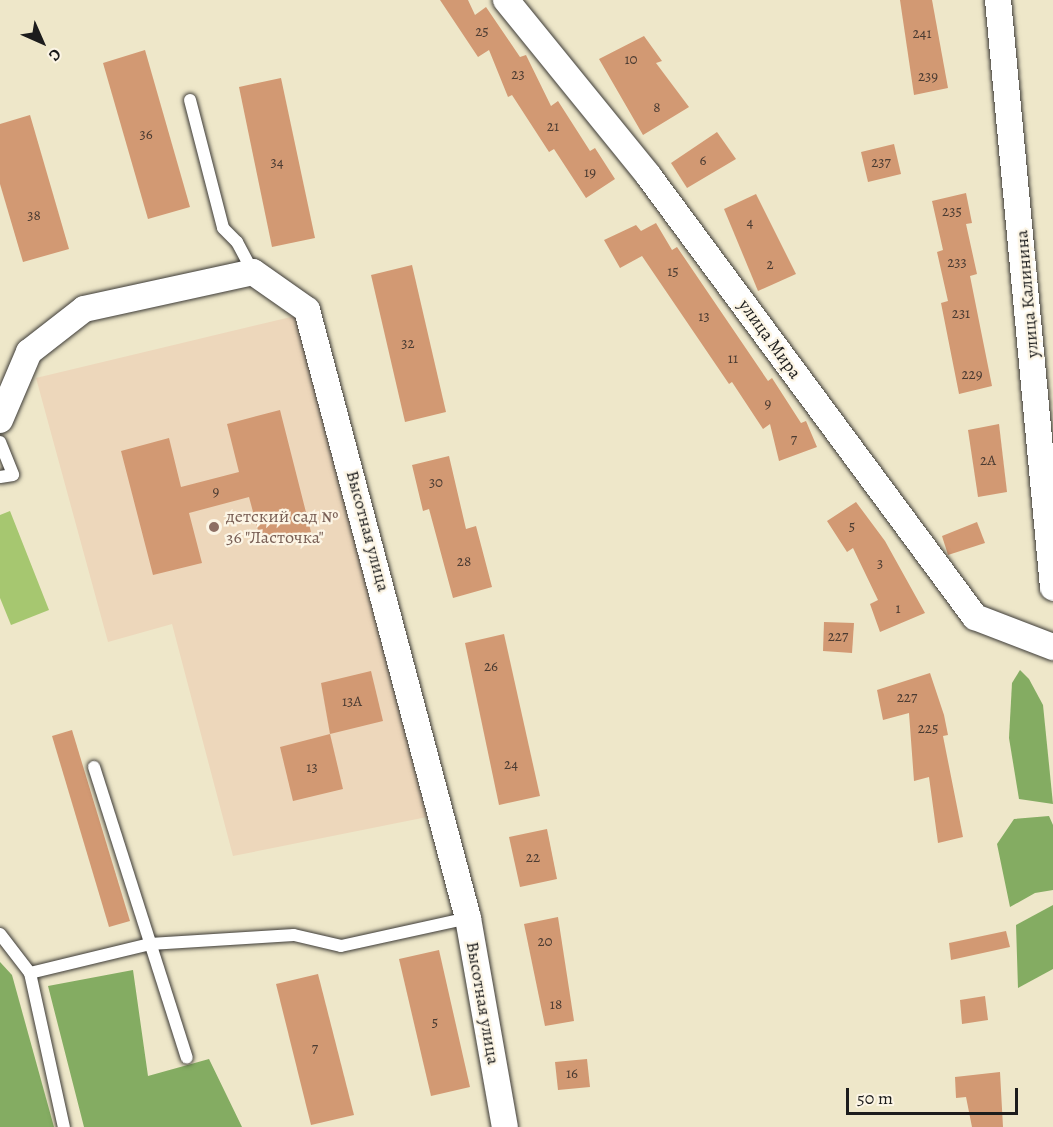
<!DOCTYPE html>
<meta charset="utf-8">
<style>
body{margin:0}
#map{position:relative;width:1053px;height:1127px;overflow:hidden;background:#eee7c9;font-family:Alegreya,serif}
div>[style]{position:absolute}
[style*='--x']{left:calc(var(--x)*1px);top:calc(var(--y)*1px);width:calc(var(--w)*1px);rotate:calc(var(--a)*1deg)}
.built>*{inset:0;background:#edd7bb}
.green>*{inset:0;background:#a6c770}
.forest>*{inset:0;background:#84ac62}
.building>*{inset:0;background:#d29973}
.roads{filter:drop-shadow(0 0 2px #3c3a36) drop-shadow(0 0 2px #3c3a36)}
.service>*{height:12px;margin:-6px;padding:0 6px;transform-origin:6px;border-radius:6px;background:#fff}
.minor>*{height:26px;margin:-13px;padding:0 13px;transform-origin:13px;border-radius:13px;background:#fff}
.dots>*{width:16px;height:16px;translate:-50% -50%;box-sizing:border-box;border:3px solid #fcf5e5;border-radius:50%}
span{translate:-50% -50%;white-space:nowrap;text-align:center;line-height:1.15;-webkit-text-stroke:4.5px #fcf5e5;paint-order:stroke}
.number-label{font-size:15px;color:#4a3b32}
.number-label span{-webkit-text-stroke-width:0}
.street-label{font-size:18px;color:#1c1c1c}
.education-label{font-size:18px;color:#785e54}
.left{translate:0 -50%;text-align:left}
.north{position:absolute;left:12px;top:12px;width:60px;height:60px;-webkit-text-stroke:4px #fcf5e5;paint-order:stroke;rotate:135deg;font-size:16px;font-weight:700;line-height:24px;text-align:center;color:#1c1c1c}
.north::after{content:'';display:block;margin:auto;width:21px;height:27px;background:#1c1c1c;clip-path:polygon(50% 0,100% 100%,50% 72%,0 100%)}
.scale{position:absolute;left:846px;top:1088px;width:172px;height:27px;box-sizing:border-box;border:3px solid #1c1c1c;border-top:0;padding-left:8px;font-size:18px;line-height:21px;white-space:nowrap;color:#1c1c1c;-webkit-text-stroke:4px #fcf5e5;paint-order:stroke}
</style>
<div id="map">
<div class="built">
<div style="clip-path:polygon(295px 316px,427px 817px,233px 856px,172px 624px,108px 642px,36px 378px)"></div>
</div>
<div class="green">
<div style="clip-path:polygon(10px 511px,49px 610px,11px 625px,0 598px,0 515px)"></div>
</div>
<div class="forest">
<div style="clip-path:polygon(1020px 670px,1029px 679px,1043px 705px,1053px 804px,1019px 799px,1009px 738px,1012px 683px)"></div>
<div style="clip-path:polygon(1049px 816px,1053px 825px,1053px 890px,1035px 893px,1010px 907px,997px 844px,1014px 819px)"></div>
<div style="clip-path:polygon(1053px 905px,1053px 969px,1018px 988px,1016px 925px)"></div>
<div style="clip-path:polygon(0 962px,12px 975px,54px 1127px,0 1127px)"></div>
<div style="clip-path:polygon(133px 970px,148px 1076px,209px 1059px,242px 1127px,84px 1127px,48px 986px)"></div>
</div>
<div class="building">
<div style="clip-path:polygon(440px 0,468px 0,475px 15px,486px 7px,520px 57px,526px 55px,551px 106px,558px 101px,590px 151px,595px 148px,615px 179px,586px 198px,554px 149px,549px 152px,512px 95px,508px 97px,489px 50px,478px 57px)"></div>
<div style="clip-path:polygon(900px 0,932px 0,948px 88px,914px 95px)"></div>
<div style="clip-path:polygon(644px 36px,662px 61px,656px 63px,689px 107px,643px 135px,599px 59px)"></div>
<div style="clip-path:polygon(145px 50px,190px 207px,148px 219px,103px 63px)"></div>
<div style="clip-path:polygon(281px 78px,315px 238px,272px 247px,239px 87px)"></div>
<div style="clip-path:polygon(30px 115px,69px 249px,23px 262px,0 184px,0 124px)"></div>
<div style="clip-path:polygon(717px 132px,736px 159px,687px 188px,671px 163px)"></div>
<div style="clip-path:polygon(894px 144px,901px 174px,868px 182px,861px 152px)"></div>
<div style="clip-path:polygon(966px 193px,972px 223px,966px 224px,977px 274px,970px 276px,992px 386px,959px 394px,941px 303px,948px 301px,937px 252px,943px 250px,932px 201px)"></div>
<div style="clip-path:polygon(756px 194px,796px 274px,758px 291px,724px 209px)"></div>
<div style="clip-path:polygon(656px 223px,672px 250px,677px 247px,768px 381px,772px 378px,801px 423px,806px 421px,817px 447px,779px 461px,770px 424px,763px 429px,732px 382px,729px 384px,642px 256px,620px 268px,604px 240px,636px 225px,641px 231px)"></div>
<div style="clip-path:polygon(412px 265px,446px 412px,405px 422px,371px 275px)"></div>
<div style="clip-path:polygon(280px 410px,311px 532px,262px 545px,249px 497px,189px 513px,202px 563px,153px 575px,121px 451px,169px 438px,181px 487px,239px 472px,227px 424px)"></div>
<div style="clip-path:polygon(999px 424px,1007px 492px,978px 497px,968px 430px)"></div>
<div style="clip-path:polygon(449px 456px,466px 529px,476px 526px,492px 587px,453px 598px,429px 509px,423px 511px,412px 465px)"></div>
<div style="clip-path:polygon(856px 502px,885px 541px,925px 613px,880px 632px,870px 604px,878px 600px,853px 548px,847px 552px,827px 521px)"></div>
<div style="clip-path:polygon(977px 522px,985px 543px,948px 555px,942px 536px)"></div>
<div style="clip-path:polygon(824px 622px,854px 623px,852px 653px,823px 651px)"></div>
<div style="clip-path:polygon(504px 634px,540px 796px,499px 805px,465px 643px)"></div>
<div style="clip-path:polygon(371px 671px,383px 721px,330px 734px,321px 683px)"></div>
<div style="clip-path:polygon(930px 673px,944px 715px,948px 735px,943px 736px,963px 837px,938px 843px,929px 777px,914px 781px,909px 713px,883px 720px,877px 690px)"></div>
<div style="clip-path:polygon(72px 730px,130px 921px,109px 927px,52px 736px)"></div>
<div style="clip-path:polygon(330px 734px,343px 789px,293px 801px,280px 747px)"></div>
<div style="clip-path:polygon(547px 829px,557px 879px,520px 887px,509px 837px)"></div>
<div style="clip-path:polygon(558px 917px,574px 1021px,545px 1026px,524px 924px)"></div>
<div style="clip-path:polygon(1006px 931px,1010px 947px,951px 960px,949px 943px)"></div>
<div style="clip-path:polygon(439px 950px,470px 1087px,431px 1096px,399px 959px)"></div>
<div style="clip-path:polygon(318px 974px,354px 1115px,311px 1125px,276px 984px)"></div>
<div style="clip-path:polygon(985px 996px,988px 1020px,962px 1024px,960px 1000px)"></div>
<div style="clip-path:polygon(587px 1059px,590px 1087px,558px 1090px,555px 1062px)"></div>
<div style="clip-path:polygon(1000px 1072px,1003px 1127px,972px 1127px,966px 1097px,956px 1098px,955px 1077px)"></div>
</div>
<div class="roads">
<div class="service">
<div style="--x:190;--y:100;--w:132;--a:75.5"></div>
<div style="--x:223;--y:228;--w:20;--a:45"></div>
<div style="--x:237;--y:242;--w:34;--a:62"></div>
<div style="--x:0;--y:442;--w:35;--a:68"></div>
<div style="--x:13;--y:475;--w:13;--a:171"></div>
<div style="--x:94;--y:767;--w:305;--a:72.3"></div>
<div style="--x:0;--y:934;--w:49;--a:52.4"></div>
<div style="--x:30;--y:973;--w:158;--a:77.6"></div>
<div style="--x:30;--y:973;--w:123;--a:-13.6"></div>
<div style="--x:150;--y:944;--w:144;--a:-3.6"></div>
<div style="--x:294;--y:935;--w:48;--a:13.2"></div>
<div style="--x:341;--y:946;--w:130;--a:-12.4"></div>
</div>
<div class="minor">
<div style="--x:506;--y:0;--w:225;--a:50.9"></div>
<div style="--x:648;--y:175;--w:550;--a:53.51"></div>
<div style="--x:975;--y:617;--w:84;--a:21"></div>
<div style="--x:998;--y:0;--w:590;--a:84.65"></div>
<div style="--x:0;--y:420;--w:74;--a:-66.9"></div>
<div style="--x:29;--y:352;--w:70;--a:-38"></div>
<div style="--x:84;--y:309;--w:173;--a:-12.3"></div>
<div style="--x:253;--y:272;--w:66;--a:35.1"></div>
<div style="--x:307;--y:310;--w:629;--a:75.17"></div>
<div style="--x:468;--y:918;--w:212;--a:80"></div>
</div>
</div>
<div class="dots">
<div style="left:214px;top:527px;background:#8d6e63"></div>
</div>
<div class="number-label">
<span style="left:482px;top:32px">25</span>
<span style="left:922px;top:34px">241</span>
<span style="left:631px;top:60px">10</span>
<span style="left:518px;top:75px">23</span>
<span style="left:928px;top:77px">239</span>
<span style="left:657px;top:108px">8</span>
<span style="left:553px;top:127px">21</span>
<span style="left:146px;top:135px">36</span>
<span style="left:703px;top:161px">6</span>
<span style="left:277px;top:163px">34</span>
<span style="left:881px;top:163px">237</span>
<span style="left:590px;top:173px">19</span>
<span style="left:952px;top:212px">235</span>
<span style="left:34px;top:216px">38</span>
<span style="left:750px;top:223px">4</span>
<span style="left:957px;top:263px">233</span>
<span style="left:770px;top:265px">2</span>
<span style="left:673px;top:272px">15</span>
<span style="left:961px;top:314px">231</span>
<span style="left:704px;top:317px">13</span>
<span style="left:408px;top:344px">32</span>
<span style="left:733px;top:359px">11</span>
<span style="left:972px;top:375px">229</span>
<span style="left:768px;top:404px">9</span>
<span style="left:794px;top:440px">7</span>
<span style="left:988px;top:461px">2А</span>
<span style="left:436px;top:483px">30</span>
<span style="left:216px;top:492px">9</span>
<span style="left:852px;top:527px">5</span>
<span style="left:464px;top:562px">28</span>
<span style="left:880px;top:564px">3</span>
<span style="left:898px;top:609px">1</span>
<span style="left:838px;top:637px">227</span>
<span style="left:491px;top:667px">26</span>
<span style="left:907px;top:698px">227</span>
<span style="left:352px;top:702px">13А</span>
<span style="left:928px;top:729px">225</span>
<span style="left:511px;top:765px">24</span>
<span style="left:312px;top:768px">13</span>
<span style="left:533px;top:858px">22</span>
<span style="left:545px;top:942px">20</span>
<span style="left:556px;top:1005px">18</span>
<span style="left:435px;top:1023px">5</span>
<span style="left:315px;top:1049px">7</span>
<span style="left:572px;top:1074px">16</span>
</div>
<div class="street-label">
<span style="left:1027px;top:294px;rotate:-95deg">улица Калинина</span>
<span style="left:770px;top:339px;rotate:54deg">улица Мира</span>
<span style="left:368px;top:531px;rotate:75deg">Высотная улица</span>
<span style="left:483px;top:1003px;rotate:80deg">Высотная улица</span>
</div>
<div class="education-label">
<span class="left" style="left:226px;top:527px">детский сад №<br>36 "Ласточка"</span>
</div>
<div class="north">С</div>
<div class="scale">50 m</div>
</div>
